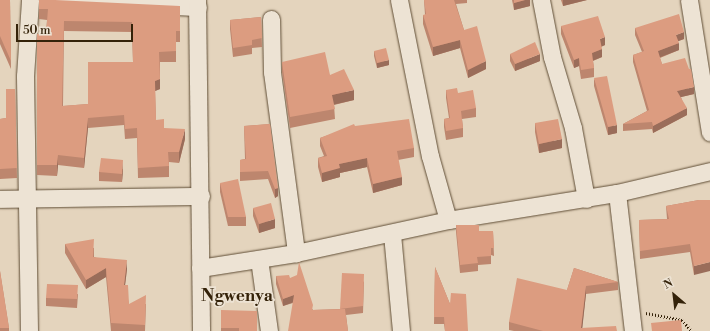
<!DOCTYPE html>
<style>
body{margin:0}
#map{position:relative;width:710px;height:331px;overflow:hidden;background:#e4d4bd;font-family:"Libre Bodoni",serif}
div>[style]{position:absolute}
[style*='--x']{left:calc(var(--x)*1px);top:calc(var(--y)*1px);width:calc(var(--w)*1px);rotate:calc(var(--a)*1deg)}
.path>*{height:2.5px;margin-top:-1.25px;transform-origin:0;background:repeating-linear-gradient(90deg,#342209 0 1px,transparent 0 3px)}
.roads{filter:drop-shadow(0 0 1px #604e36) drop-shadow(0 0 1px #604e36)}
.minor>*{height:17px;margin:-8.5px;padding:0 8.5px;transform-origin:8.5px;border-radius:8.5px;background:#ede3d4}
.wall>*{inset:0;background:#bd866e}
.shaded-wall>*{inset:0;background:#9a6d5a}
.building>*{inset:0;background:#dc9c80}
span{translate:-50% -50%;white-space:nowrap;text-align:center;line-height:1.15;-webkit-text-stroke:3.5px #ede3d4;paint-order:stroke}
.district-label{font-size:17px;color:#342209;font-weight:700}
.north{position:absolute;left:654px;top:275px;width:40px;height:40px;-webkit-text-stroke:3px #ede3d4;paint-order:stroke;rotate:332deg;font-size:11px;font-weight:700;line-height:16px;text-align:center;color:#342209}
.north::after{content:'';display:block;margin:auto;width:14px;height:18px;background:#342209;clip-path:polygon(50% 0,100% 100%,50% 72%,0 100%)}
.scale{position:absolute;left:16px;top:24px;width:117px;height:18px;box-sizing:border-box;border:2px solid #342209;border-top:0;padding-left:5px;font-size:12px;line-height:14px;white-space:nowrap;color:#342209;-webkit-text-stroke:3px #ede3d4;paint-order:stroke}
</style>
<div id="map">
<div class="path">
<div style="--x:646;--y:313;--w:37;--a:11"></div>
<div style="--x:682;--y:320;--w:15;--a:48"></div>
</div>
<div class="roads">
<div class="minor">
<div style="--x:49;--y:0;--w:149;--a:2.7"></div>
<div style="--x:197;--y:0;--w:331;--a:89.3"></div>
<div style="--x:399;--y:0;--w:159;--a:78.8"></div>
<div style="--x:430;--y:156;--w:66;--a:74.3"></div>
<div style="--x:541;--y:0;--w:58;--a:79.1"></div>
<div style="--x:552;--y:57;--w:74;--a:73.5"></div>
<div style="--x:573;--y:128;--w:72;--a:79.6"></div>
<div style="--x:689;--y:0;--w:134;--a:81"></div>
<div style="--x:271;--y:19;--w:53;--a:88.9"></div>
<div style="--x:272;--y:72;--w:183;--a:82.4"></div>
<div style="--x:617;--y:193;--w:139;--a:83.4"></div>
<div style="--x:0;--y:199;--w:201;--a:-0.9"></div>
<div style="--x:392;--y:234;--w:97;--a:84.7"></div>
<div style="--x:259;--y:259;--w:73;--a:82.1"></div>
<div style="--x:200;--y:268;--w:97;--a:-8.9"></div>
<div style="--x:296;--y:253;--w:156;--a:-12.2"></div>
<div style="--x:448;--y:220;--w:171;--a:-9.1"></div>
<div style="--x:617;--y:193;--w:96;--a:-13.3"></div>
<div style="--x:29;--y:331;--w:255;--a:-90.9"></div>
<div style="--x:25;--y:76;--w:76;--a:-86.2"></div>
</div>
</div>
<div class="wall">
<div style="clip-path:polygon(0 0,10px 0,11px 69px,0 44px)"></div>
<div style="clip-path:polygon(424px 0,467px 0,467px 3px,456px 4px,464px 30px,486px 69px,468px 78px,460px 48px,433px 56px,423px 24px,423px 15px,425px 15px)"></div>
<div style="clip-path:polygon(512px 0,530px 0,530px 6px,514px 10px)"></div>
<div style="clip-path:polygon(561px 0,587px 0,563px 6px)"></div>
<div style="clip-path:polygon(evenodd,180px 6px,180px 42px,176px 42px,176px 62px,160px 62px,160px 89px,155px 91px,156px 120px,164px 128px,185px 139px,179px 163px,169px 162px,169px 177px,138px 178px,137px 138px,125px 139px,124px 125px,88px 128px,84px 168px,58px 165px,57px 176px,37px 175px,37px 34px,46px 34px,47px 20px,39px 19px,39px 9px,180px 6px,64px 31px,132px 32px,133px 62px,88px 104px,63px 106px,64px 31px)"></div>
<div style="clip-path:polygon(261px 17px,262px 47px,252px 48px,252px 54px,233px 57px,230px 29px,230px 20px)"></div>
<div style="clip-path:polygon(561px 26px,605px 45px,601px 47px,602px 57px,593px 61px,594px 68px,594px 77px,581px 79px,579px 66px,574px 68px,561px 34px)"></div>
<div style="clip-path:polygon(635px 28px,684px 39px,678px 41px,679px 50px,660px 58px,662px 64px,694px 94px,681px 97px,687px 115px,653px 133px,652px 129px,623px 131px,623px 124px,647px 111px,633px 62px,633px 55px,642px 52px,635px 35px)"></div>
<div style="clip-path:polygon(374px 51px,389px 65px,377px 68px,374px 56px)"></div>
<div style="clip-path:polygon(510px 54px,540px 61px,515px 71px,510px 61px)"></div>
<div style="clip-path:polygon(282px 62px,330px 75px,354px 100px,334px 105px,335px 119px,290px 128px,282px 72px)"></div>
<div style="clip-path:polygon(594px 78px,617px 133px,608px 135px,594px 86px)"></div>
<div style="clip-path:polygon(15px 89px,17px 178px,0 179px,0 119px,6px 118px)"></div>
<div style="clip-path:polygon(446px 90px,458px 93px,476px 108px,476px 117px,462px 119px,463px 128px,463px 137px,446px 140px,444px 127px,444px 119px,449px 118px,446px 98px)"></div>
<div style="clip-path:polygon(535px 123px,562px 148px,539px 153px,535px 132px)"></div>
<div style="clip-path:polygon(270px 124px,278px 196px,275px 198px,268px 179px,240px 181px,240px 160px,245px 159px,244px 126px)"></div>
<div style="clip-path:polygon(355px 126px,414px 148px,414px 157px,398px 160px,402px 185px,373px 193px,367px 167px,340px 173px,340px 177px,322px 182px,318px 167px,318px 158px,324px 156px,320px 146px,320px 138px)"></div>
<div style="clip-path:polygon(123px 169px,122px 182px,99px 181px,99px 172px)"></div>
<div style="clip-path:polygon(220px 183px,246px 217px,246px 226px,228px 226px,220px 192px)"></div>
<div style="clip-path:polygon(699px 200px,694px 275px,690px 252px,640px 259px,639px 220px,667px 219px,666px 206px)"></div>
<div style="clip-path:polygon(253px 208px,275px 228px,259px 233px,253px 216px)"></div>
<div style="clip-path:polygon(456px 225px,479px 231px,493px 231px,494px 256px,491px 255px,491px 264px,478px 265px,478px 271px,460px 273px,456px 232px)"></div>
<div style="clip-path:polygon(65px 244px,94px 248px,94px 257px,127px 269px,125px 285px,129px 304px,146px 304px,145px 331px,111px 331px,106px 277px,86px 289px,65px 253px)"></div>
<div style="clip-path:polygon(435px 267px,450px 304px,468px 331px,445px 331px,444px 324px,434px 324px)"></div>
<div style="clip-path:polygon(574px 268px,618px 282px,618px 290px,586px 294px,582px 328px,617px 331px,514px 331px,509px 330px,509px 322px,567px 290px)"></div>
<div style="clip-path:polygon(0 271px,9px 328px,9px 331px,0 331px)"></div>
<div style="clip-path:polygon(276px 276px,290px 278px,313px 310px,340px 309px,364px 281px,363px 313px,346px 315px,348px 331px,293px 303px,283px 306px,276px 284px)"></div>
<div style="clip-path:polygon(78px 294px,77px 308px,46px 306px,46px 298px)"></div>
<div style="clip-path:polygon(221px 310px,257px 331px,221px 331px)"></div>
</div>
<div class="shaded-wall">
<div style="clip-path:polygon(525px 0,530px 0,530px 6px,514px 10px,514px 3px)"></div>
<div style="clip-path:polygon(563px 0,587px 0,563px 6px)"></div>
<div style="clip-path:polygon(684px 32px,684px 39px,676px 42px,676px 35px)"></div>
<div style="clip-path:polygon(605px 37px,605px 45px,600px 47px,600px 39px)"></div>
<div style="clip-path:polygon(460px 40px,460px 48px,433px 56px,433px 47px)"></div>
<div style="clip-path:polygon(679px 43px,679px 50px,658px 58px,658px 51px)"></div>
<div style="clip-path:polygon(602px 49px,602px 57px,592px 61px,592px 53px)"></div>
<div style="clip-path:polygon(540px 54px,540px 61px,515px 71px,515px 64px)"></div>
<div style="clip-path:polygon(579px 58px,579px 66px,574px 68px,574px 60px)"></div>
<div style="clip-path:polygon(389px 60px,389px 65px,377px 68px,377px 63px)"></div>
<div style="clip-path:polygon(486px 61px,486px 69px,468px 78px,468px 70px)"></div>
<div style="clip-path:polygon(160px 79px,160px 89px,155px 91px,155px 81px)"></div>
<div style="clip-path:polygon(694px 87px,694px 94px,677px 98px,677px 91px)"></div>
<div style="clip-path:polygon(354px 90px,354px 100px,332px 105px,332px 95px)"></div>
<div style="clip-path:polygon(687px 108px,687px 115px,653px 133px,653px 126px)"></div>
<div style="clip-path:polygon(88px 118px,88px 128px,84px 168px,84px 158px)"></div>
<div style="clip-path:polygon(617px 125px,617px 133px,608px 135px,608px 127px)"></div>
<div style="clip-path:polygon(185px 129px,185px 139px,179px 163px,179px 152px)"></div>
<div style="clip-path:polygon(562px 139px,562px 148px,539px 153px,539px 144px)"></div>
<div style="clip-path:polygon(58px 155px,58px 165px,57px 176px,57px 165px)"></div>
<div style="clip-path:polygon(367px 158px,367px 167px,340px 173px,340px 177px,322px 182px,322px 173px,339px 164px)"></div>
<div style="clip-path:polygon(123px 160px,123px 169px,122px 182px,122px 174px)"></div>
<div style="clip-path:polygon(402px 177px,402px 185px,373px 193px,373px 184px)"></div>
<div style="clip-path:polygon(278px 188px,278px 196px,275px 198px,275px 189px)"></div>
<div style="clip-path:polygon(275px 219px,275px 228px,259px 233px,259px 224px)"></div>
<div style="clip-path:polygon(127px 260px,127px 269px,124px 294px,124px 285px)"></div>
<div style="clip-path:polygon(710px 262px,710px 271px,694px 275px,694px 266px)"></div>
<div style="clip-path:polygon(106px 268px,106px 277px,86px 289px,86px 280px)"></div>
<div style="clip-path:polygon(586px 286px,586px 294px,582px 331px,581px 328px)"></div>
<div style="clip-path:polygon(294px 295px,294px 302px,283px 306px,283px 299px)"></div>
</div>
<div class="building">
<div style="clip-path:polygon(0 0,10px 0,11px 61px,0 36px)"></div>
<div style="clip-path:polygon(evenodd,39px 0,55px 0,180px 6px,180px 31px,176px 31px,176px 51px,159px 52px,160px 79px,155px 81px,156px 120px,164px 119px,164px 128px,185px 129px,179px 152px,168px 152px,169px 166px,138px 168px,137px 128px,125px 129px,124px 115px,88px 118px,84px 158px,58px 155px,57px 165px,37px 165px,37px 34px,46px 34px,48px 9px,39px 9px,39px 0,64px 21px,132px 22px,133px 62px,88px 62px,88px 104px,62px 106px,64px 21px)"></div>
<div style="clip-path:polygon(424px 0,454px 0,464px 30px,477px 26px,486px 61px,468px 70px,460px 40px,433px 47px,423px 15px,426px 14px)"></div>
<div style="clip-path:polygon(514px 0,525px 0,514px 3px)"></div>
<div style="clip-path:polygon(679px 14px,684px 32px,676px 35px,679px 43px,658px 51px,662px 64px,685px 58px,689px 69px,691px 69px,694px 87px,677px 91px,687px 108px,653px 126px,652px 122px,623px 124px,649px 110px,633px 55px,644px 51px,635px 28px)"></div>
<div style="clip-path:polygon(598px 16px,605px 37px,600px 39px,602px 49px,592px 53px,594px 68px,581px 70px,579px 58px,574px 60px,561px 26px)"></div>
<div style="clip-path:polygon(261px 17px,262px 38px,252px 40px,252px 45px,233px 48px,230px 20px)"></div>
<div style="clip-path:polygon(535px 42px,540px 54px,515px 64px,510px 54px)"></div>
<div style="clip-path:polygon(386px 48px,389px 60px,377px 63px,374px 51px)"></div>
<div style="clip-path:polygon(325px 52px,330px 75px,344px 69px,354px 90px,332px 95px,335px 109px,290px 117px,282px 62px)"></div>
<div style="clip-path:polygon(607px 76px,617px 125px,608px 127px,594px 78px)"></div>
<div style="clip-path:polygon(457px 88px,458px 93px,473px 90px,476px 108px,461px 111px,463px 128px,446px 131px,444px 119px,450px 118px,446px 90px)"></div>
<div style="clip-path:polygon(6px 89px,15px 89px,17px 168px,0 169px,0 119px,6px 118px)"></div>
<div style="clip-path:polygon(409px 119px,414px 148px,397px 151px,402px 177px,373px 184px,367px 158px,339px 164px,340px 168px,322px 173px,318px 158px,327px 156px,320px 138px,354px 124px,355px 126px)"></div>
<div style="clip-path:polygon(558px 119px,562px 139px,539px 144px,535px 123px)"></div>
<div style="clip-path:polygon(270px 124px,278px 188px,275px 189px,268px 171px,240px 172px,240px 160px,246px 159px,244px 126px)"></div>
<div style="clip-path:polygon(101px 158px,123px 160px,122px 174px,99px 172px)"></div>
<div style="clip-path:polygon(238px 179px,246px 217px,228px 217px,220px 183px)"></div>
<div style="clip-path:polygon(699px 200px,710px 200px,710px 262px,694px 266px,690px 244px,640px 251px,639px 220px,669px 219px,666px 206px)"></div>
<div style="clip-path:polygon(271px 203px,275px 219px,259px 224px,253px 208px)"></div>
<div style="clip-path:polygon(456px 225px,479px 225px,479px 231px,493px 231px,494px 248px,491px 248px,491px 256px,477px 257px,478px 263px,460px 265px)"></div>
<div style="clip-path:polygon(94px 239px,93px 257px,127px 260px,124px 285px,128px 285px,129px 304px,146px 295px,145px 325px,111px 323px,106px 268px,86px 280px,65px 244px)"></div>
<div style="clip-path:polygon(299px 262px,313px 305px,312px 310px,345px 309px,348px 331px,288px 331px,294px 295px,283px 299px,276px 276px,289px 275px,290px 278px,297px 275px)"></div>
<div style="clip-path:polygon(435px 267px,450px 304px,451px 293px,466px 294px,468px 331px,445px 331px,444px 317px,434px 317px)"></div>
<div style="clip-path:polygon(574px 268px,618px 282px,586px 286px,581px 328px,616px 326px,617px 331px,543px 331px,509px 322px,517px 278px,567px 290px)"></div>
<div style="clip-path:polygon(0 271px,9px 328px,0 328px)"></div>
<div style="clip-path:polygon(342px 273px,364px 274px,363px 306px,340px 309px)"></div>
<div style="clip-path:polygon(47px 284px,78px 285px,77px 299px,46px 298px)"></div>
<div style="clip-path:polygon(221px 310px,257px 311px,257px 331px,239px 331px,239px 328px,221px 328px)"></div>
<div style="clip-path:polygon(681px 320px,682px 331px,652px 331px,651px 323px)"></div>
</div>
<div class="district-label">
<span style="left:237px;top:297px">Ngwenya</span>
</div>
<div class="north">N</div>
<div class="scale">50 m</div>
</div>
